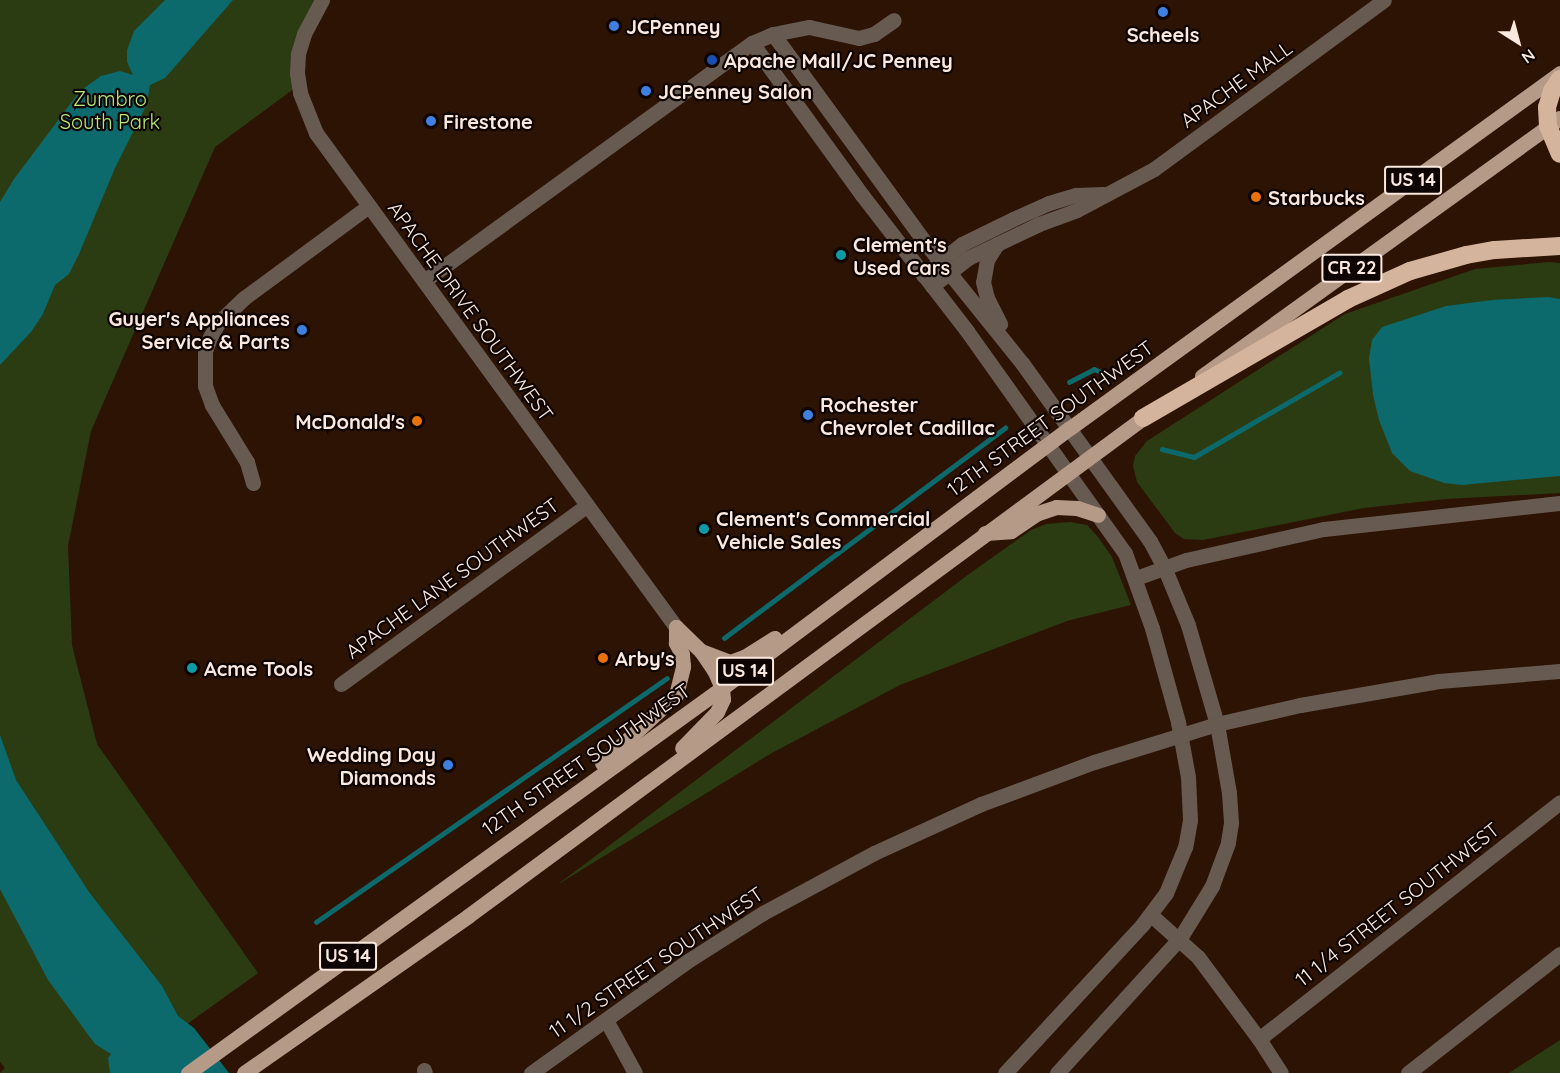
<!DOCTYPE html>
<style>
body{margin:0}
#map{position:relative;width:1560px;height:1073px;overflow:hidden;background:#2d1304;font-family:Quicksand,sans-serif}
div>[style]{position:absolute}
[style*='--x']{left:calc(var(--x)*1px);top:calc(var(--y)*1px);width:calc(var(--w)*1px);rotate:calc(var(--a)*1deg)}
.green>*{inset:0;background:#2b3c12}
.water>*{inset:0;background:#0c696c}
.stream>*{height:4.5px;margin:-2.25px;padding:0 2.25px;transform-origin:2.25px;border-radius:2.25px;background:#0c696c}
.minor>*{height:15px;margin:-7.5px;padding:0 7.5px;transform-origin:7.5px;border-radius:7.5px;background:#675a51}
.major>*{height:15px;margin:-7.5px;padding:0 7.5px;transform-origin:7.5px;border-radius:7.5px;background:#b59a88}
.highway>*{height:18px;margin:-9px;padding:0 9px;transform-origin:9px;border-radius:9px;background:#d4b49d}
.dots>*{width:16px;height:16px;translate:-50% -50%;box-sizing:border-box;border:3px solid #0d0401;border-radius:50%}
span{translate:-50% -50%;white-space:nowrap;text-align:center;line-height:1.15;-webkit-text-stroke:4.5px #0d0401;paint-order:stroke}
.shield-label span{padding:2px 4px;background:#0d0401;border:2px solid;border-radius:4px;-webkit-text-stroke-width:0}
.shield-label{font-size:18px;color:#fbe8de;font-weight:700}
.poi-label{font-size:20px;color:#fbe8de;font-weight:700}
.left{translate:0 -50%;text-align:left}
.right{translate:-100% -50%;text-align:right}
.street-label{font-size:20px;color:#fbe8de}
.park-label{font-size:20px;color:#b7eb74}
.north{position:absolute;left:1488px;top:12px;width:60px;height:60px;-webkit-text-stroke:4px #0d0401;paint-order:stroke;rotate:144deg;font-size:16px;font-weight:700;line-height:24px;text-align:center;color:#fbe8de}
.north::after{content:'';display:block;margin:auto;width:21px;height:27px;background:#fbe8de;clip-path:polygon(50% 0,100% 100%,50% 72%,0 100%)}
</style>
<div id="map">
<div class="green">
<div style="clip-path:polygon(0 0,322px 0,312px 19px,299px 85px,215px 147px,91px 431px,68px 546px,72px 645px,97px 744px,258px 973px,119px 1073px,0 1073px,5px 1068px,0 1062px)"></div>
<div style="clip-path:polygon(1549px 262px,1560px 263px,1560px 493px,1446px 499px,1364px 508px,1203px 540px,1184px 539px,1175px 533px,1137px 482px,1133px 466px,1135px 456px,1147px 441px,1345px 314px,1475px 269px)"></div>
<div style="clip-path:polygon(1070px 522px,1087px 525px,1098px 537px,1112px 557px,1131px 605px,1067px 621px,900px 685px,770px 754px,557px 885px,969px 574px,1031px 530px,1046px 524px)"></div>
<div style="clip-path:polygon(1560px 1040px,1560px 1073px,1509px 1073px,1518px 1067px)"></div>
</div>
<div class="water">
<div style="clip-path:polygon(165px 0,233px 0,165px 78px,150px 85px,147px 104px,115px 168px,79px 254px,69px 274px,55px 285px,43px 314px,31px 332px,0 365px,0 202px,14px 179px,80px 91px,101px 76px,120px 71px,133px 75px,127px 62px,127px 50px,134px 31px)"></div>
<div style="clip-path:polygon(1548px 297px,1560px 299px,1560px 476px,1462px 485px,1444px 483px,1410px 471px,1392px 453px,1379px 420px,1373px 395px,1369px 358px,1372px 340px,1382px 327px,1446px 306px,1492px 300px)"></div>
<div style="clip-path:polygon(0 735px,16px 780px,89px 892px,162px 986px,178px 1016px,194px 1028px,229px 1073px,110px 1073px,108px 1058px,111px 1054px,95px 1044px,48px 980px,0 889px)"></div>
</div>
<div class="stream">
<div style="--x:1069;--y:382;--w:28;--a:-27"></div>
<div style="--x:1094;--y:369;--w:15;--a:23"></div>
<div style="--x:1162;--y:449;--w:33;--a:14"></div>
<div style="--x:1194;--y:457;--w:168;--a:-30.1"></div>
<div style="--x:724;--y:638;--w:351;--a:-36.8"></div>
<div style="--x:316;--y:922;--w:427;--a:-34.8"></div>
</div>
<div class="minor">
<div style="--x:322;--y:0;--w:38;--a:118"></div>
<div style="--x:304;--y:34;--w:21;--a:107"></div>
<div style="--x:298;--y:54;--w:19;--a:93"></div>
<div style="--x:297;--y:73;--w:20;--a:81"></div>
<div style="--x:300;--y:93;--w:43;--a:68.2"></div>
<div style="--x:316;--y:133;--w:611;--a:53.92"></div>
<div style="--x:773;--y:34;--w:255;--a:53.9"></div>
<div style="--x:923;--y:240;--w:158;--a:51.2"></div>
<div style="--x:1022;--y:363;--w:219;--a:54.3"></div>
<div style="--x:1150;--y:541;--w:30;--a:62"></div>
<div style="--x:1164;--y:567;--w:63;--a:67.5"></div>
<div style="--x:1188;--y:625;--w:103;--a:73.7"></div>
<div style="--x:1217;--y:724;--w:70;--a:80.1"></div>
<div style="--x:1229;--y:793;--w:30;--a:86"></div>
<div style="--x:1231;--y:823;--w:20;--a:99"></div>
<div style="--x:1228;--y:843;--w:46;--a:110.4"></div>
<div style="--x:1212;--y:886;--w:61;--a:121.6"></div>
<div style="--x:1180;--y:938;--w:183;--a:132.3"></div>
<div style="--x:752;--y:43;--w:188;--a:54.1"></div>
<div style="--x:862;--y:195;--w:172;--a:52.3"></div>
<div style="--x:967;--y:331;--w:272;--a:54.6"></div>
<div style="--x:1125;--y:553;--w:80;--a:70.2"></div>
<div style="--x:1152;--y:628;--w:98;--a:74.5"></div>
<div style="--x:1178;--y:722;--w:56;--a:79.7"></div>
<div style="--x:1188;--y:777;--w:43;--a:87.3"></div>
<div style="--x:1190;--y:820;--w:27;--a:100"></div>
<div style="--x:1185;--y:847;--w:50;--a:112.4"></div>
<div style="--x:1166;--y:893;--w:39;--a:127"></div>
<div style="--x:1143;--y:924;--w:203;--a:132.8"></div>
<div style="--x:997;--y:244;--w:19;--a:122"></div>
<div style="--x:987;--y:260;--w:22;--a:100"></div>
<div style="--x:983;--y:282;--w:16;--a:76"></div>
<div style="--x:987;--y:298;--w:29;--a:63"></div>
<div style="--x:923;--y:275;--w:50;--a:-38.5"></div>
<div style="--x:962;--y:244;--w:57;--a:-26.1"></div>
<div style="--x:1013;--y:219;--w:39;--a:-24"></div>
<div style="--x:1049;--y:203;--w:28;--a:-17"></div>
<div style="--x:1076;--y:195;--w:27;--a:-2"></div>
<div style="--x:424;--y:281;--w:405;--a:-36"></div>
<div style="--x:752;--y:43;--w:23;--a:-23"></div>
<div style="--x:773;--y:34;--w:37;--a:-11"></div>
<div style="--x:809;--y:27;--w:51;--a:12.4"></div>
<div style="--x:859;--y:38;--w:16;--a:-15"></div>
<div style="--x:874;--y:34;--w:24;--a:-35"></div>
<div style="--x:932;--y:286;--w:46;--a:-37.9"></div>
<div style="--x:968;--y:258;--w:79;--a:-25.6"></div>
<div style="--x:1039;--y:224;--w:40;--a:-20.2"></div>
<div style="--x:1077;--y:210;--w:87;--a:-28"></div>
<div style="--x:1154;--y:169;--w:285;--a:-36.3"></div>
<div style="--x:253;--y:483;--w:22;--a:-106"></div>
<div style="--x:247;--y:462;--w:67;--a:-121.6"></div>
<div style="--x:212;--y:405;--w:20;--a:-110"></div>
<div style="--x:205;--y:386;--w:35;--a:-90"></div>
<div style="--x:205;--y:351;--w:15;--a:-70"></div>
<div style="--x:210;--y:337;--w:16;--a:-60"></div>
<div style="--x:218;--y:323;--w:36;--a:-44"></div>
<div style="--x:244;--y:298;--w:155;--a:-36.4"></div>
<div style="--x:1136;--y:578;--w:53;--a:-19.8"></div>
<div style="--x:1186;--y:560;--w:141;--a:-12.7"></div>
<div style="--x:1324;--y:529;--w:237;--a:-6.3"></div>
<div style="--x:341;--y:684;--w:304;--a:-36"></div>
<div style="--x:1151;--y:915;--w:63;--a:41.8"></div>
<div style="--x:1198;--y:957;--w:102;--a:53.4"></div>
<div style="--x:1259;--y:1039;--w:40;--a:57.1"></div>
<div style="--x:606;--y:1020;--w:60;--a:61.3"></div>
<div style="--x:1259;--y:1039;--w:383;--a:-38.2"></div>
<div style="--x:424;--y:1070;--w:3;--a:72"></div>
<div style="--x:531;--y:1073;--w:191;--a:-35.6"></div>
<div style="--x:686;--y:962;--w:91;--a:-32.5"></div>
<div style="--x:763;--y:913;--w:126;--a:-28.4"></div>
<div style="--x:874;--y:853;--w:118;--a:-24.6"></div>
<div style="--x:981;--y:804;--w:121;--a:-20.4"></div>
<div style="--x:1094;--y:762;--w:129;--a:-17.2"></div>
<div style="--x:1217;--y:724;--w:85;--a:-12.9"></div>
<div style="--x:1300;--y:705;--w:141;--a:-9.8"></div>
<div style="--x:1439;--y:681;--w:121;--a:-4.7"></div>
<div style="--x:1408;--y:1073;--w:193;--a:-38.1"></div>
</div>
<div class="major">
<div style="--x:1202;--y:376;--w:441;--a:-35.8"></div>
<div style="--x:985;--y:533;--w:26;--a:-4"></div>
<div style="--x:1011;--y:531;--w:32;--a:-34"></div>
<div style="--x:1038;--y:513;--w:19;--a:-18"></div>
<div style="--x:1056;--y:507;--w:21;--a:3"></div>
<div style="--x:1077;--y:508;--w:22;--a:18"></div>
<div style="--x:676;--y:627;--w:35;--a:44"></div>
<div style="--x:701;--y:651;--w:23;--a:56"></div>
<div style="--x:714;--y:670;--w:20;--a:66"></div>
<div style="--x:722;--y:688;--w:11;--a:85"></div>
<div style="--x:723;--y:699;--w:14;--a:115"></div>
<div style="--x:717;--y:712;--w:50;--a:134.2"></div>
<div style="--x:701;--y:651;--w:31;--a:21"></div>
<div style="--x:730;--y:662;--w:15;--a:-20"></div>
<div style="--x:744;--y:657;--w:36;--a:-32"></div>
<div style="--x:602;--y:763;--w:100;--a:-42.6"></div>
<div style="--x:676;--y:695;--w:30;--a:-76"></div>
<div style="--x:683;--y:666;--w:12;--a:-95"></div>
<div style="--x:682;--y:654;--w:13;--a:-119"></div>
<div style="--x:676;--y:643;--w:16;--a:-90"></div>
<div style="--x:188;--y:1073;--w:658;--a:-35.79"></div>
<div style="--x:722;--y:688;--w:434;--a:-36.8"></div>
<div style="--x:1070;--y:428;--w:605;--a:-35.92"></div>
<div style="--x:244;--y:1073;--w:274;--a:-35"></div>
<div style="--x:468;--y:916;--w:849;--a:-36.42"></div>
</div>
<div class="highway">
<div style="--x:1560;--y:79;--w:14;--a:124"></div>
<div style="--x:1552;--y:91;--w:17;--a:107"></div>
<div style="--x:1547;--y:107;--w:19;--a:87"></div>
<div style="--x:1548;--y:126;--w:30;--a:67"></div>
<div style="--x:1143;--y:418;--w:237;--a:-30.1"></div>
<div style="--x:1348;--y:299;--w:68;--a:-24.3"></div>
<div style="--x:1410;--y:271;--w:58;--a:-15.9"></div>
<div style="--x:1466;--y:255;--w:29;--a:-10"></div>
<div style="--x:1495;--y:250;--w:65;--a:-3.5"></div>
</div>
<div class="dots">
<div style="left:1163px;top:12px;background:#3f7fe0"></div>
<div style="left:614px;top:26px;background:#3f7fe0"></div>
<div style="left:712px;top:60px;background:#1a4fb4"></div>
<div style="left:646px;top:91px;background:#3f7fe0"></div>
<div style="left:431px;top:121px;background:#3f7fe0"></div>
<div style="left:1256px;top:197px;background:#e8710a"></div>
<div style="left:841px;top:255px;background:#0f9aa8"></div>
<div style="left:302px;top:330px;background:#3f7fe0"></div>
<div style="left:808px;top:415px;background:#3f7fe0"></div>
<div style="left:417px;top:421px;background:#e8710a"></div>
<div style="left:704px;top:529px;background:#0f9aa8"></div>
<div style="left:603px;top:658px;background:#e8710a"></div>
<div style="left:192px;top:668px;background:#0f9aa8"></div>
<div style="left:448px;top:765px;background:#3f7fe0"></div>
</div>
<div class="shield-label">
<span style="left:1413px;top:180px">US 14</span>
<span style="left:1352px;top:268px">CR 22</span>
<span style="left:745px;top:671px">US 14</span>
<span style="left:348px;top:956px">US 14</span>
</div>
<div class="poi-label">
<span class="left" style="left:626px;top:26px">JCPenney</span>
<span style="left:1163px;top:34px">Scheels</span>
<span class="left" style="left:724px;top:60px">Apache Mall/JC Penney</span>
<span class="left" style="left:658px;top:91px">JCPenney Salon</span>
<span class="left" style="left:443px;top:121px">Firestone</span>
<span class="left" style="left:1268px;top:197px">Starbucks</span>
<span class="left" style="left:853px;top:256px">Clement's<br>Used Cars</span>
<span class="right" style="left:290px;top:330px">Guyer's Appliances<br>Service &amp; Parts</span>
<span class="left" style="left:820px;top:416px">Rochester<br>Chevrolet Cadillac</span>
<span class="right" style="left:405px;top:421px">McDonald's</span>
<span class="left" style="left:716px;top:530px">Clement's Commercial<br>Vehicle Sales</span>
<span class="left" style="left:615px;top:658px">Arby's</span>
<span class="left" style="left:204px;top:668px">Acme Tools</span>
<span class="right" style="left:436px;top:766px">Wedding Day<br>Diamonds</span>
</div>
<div class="street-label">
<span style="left:1236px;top:84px;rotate:-36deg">APACHE MALL</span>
<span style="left:471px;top:311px;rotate:54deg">APACHE DRIVE SOUTHWEST</span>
<span style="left:1050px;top:418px;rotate:-36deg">12TH STREET SOUTHWEST</span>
<span style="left:452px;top:578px;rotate:-36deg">APACHE LANE SOUTHWEST</span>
<span style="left:586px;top:759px;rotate:-35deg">12TH STREET SOUTHWEST</span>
<span style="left:1397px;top:904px;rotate:-38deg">11 1/4 STREET SOUTHWEST</span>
<span style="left:656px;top:962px;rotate:-34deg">11 1/2 STREET SOUTHWEST</span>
</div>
<div class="park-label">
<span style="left:110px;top:110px">Zumbro<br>South Park</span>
</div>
<div class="north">N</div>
</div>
